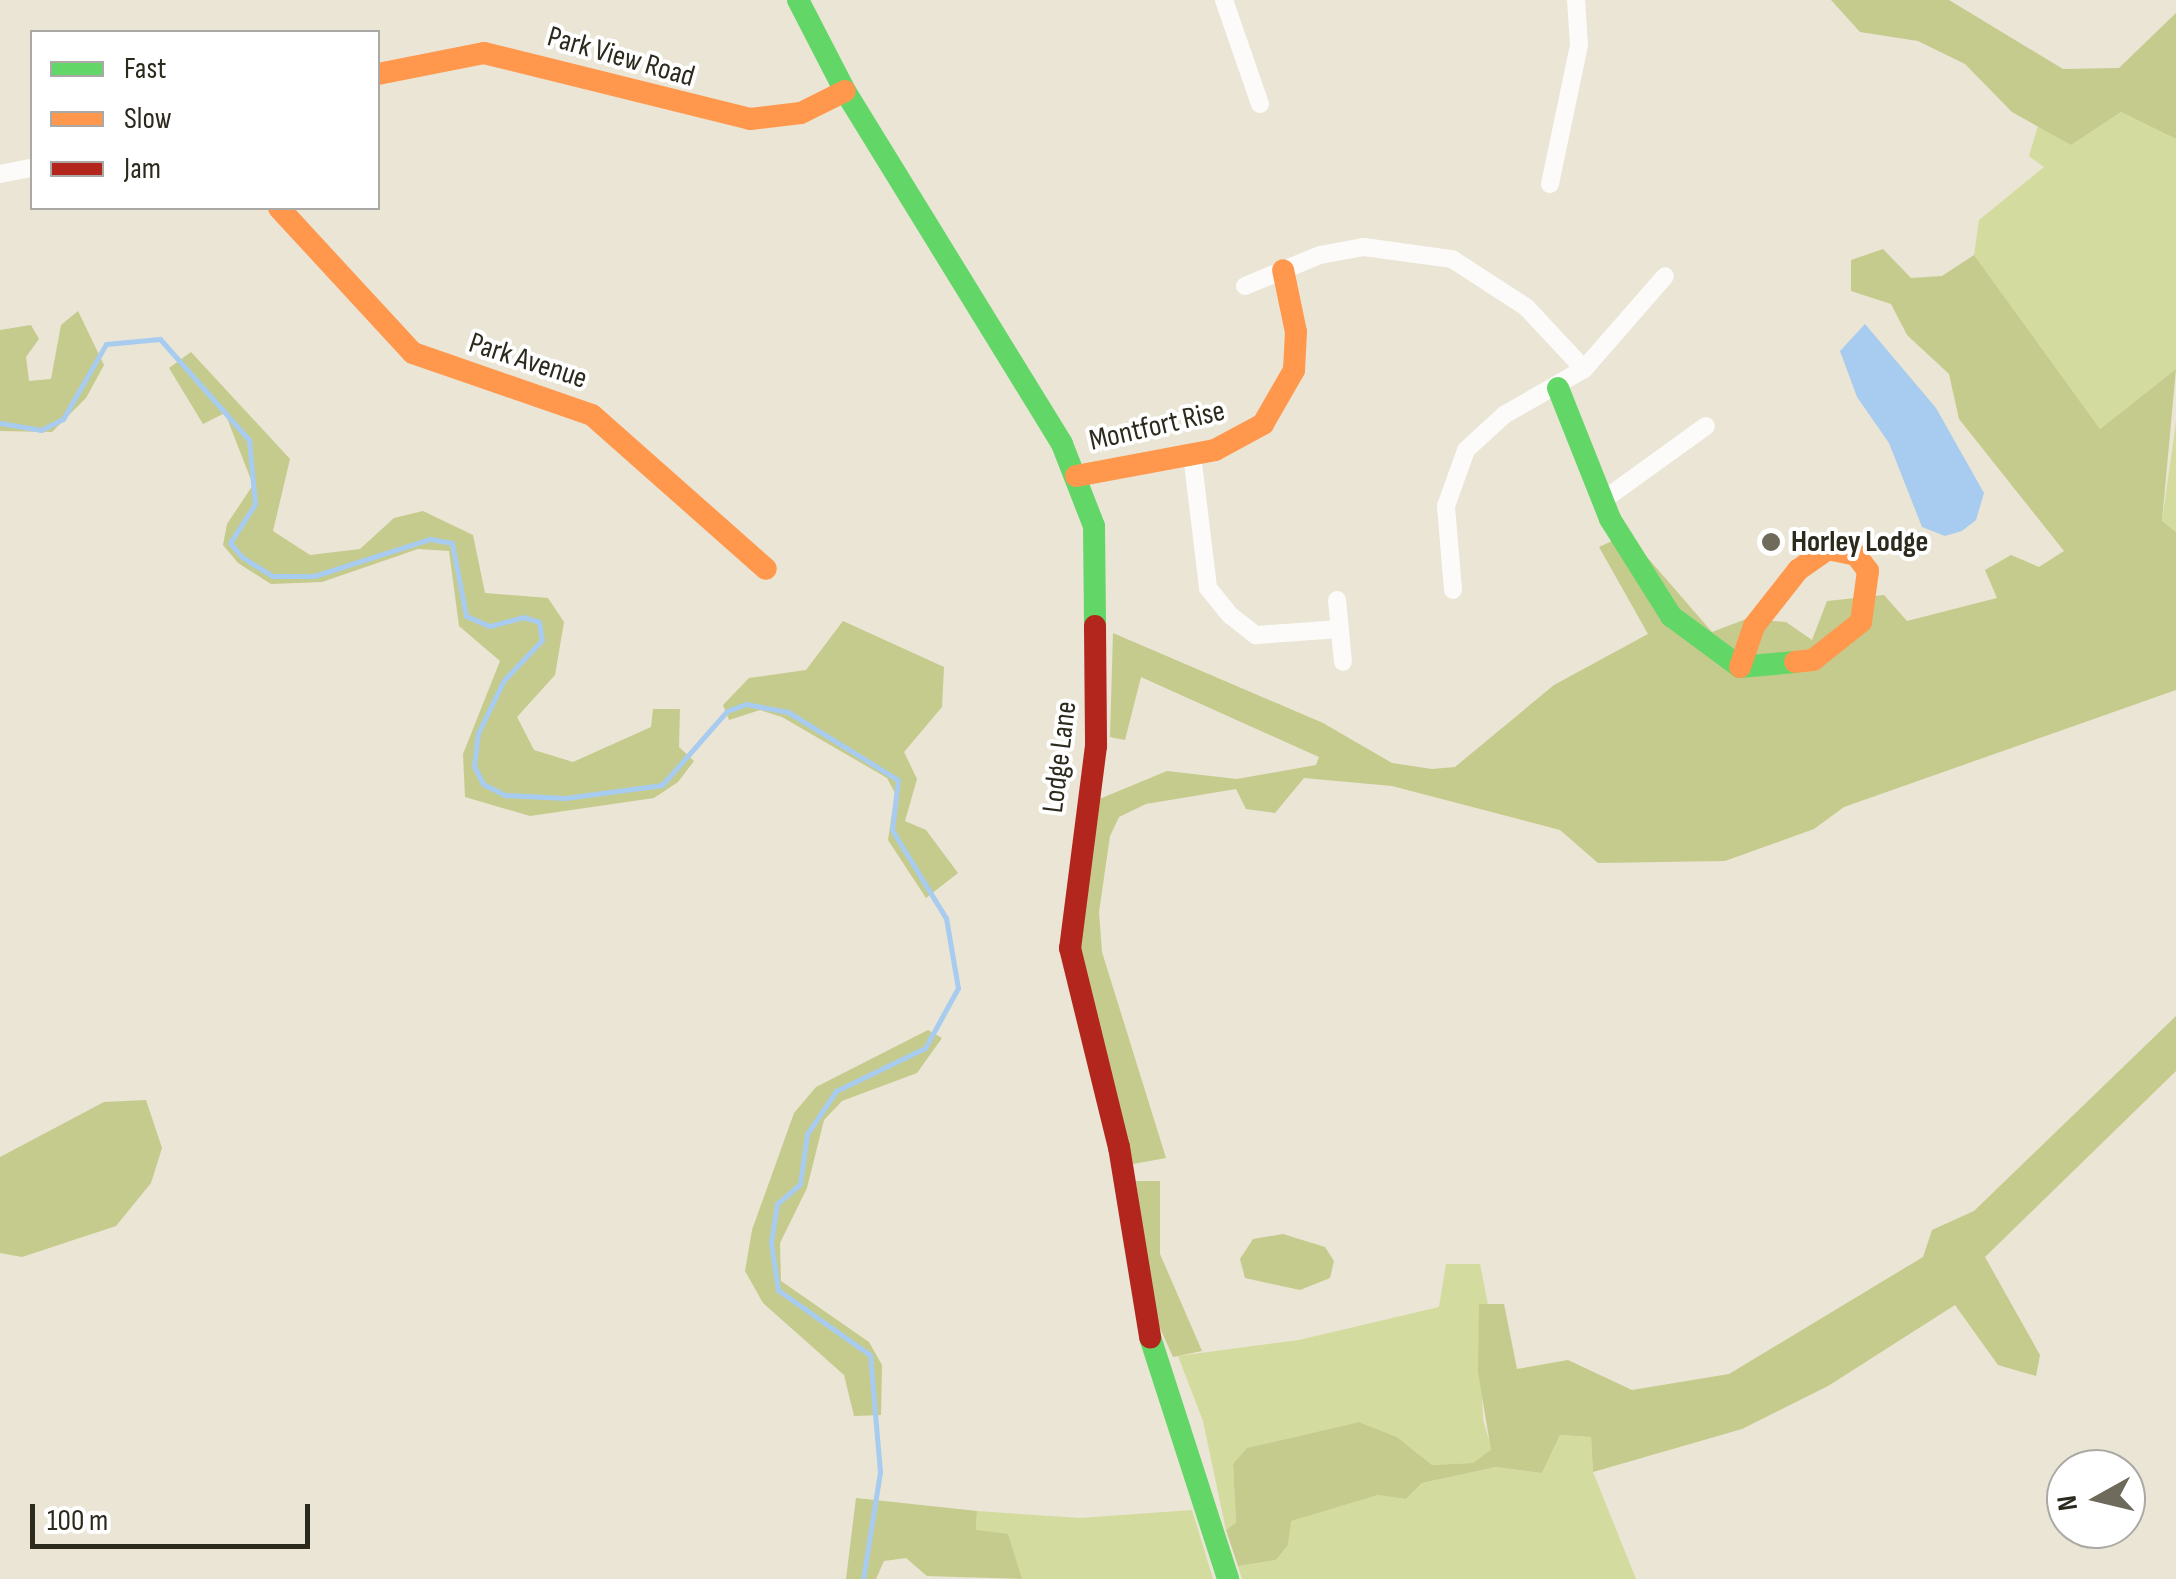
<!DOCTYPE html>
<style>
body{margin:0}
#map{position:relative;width:2176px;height:1579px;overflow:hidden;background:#eae5d4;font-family:"Sofia Sans Condensed",sans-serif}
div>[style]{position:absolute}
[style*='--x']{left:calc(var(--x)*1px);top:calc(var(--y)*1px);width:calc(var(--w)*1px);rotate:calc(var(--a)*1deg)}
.green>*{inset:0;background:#d4db9e}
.forest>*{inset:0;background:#c5cb8c}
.water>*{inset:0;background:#a8cbf0}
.stream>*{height:5px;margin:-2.5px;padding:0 2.5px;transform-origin:2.5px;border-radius:2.5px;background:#a8cbf0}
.street>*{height:18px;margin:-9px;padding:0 9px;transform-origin:9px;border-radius:9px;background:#fcfbf9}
.fast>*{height:22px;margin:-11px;padding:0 11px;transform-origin:11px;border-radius:11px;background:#63d668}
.slow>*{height:22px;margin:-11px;padding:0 11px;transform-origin:11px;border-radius:11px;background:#ff974d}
.jam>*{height:22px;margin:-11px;padding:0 11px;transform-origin:11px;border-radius:11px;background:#b3261e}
.dots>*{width:28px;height:28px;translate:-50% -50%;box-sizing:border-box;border:5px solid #fff;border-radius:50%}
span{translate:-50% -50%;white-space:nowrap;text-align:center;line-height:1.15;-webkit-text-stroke:8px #fff;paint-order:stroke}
.street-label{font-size:30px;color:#2c291d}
.poi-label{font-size:30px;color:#2c291d;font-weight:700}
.left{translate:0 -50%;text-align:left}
.legend{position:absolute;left:30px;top:30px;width:350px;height:180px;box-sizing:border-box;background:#fff;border:2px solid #aba9a5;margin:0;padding:12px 18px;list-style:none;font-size:30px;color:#2c291d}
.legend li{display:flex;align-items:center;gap:20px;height:50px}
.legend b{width:50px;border:2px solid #aba9a5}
.north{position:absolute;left:2046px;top:1449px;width:100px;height:100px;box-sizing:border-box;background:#fff;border:2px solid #aba9a5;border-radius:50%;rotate:262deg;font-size:28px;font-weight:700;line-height:40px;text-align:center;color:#2c291d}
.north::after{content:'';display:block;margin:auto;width:35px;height:45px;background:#6e6b5d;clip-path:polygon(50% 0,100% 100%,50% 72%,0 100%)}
.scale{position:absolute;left:30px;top:1504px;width:280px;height:45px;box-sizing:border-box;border:5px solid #2c291d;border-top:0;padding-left:12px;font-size:30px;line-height:35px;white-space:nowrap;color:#2c291d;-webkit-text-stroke:8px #fff;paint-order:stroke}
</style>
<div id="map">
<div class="green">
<div style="clip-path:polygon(2121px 112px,2176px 139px,2176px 369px,2100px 429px,1974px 255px,1979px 220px,2044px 167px,2029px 156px,2038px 126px,2071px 145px)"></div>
<div style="clip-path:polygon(2176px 422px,2176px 532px,2162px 521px)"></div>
<div style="clip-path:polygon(1446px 1264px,1480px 1264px,1488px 1305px,1479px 1304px,1483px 1420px,1492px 1450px,1473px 1463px,1432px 1465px,1397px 1437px,1359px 1422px,1248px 1448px,1233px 1464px,1236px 1524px,1226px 1530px,1203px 1421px,1178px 1356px,1299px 1340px,1439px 1307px)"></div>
<div style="clip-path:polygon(1560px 1435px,1591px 1437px,1593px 1472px,1636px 1579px,1242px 1579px,1238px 1566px,1276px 1560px,1288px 1545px,1290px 1521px,1378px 1495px,1406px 1499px,1422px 1483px,1496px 1467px,1542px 1473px)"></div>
<div style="clip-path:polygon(1192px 1510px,1213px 1579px,1022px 1579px,976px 1530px,977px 1511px,1080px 1518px)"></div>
</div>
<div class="forest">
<div style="clip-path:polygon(1831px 0,1949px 0,2063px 69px,2119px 68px,2176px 13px,2176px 139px,2121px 112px,2071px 145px,2012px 112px,1965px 64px,1918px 41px,1860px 32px)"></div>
<div style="clip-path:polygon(1883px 249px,1911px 278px,1942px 276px,1974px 255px,2100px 429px,2176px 369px,2162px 521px,2176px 532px,2176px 690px,1844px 807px,1814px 829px,1725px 861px,1598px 863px,1560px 830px,1392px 786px,1304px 778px,1275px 813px,1246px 809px,1236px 789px,1146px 804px,1119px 817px,1110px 836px,1099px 912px,1102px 952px,1166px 1158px,1133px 1164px,1080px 946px,1097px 800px,1167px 771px,1237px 779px,1316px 765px,1319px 757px,1141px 677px,1125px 740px,1110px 737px,1113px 633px,1323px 723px,1392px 763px,1432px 769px,1455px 767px,1554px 685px,1648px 634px,1599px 547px,1627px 534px,1712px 632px,1746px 619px,1786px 622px,1812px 640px,1827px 601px,1884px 595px,1907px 621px,1997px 598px,1985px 570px,2011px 555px,2039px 567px,2064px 551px,1959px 419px,1949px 374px,1907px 335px,1891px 304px,1851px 291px,1851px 260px)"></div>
<div style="clip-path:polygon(78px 311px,104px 365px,86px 398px,52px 432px,0 431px,0 330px,31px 325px,39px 339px,26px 357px,29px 381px,51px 379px,61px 325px)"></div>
<div style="clip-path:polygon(191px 352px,290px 459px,273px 531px,310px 555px,360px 549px,394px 518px,423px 511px,473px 535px,485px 593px,548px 598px,564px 622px,555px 675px,517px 717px,534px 750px,573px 762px,651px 727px,653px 709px,680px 709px,679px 747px,694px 761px,678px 782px,654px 798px,530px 816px,465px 797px,463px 754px,500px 661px,459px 626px,449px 551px,418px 549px,322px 582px,271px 584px,238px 563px,223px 545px,227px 524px,253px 485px,225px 413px,203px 424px,169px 368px)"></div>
<div style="clip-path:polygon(843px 621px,944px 667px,942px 707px,904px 752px,917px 779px,905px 821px,926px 830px,958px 873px,926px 898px,888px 840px,895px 793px,887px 778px,782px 717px,760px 710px,729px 720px,723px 705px,749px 678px,806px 670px)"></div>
<div style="clip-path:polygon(2176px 1016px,2176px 1071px,1985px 1257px,2040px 1355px,2036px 1376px,1998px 1365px,1955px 1305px,1828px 1386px,1742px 1429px,1593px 1472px,1591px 1437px,1560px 1435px,1542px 1473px,1496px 1467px,1422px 1483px,1406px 1499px,1378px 1495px,1291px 1521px,1288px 1545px,1276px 1560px,1238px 1566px,1226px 1530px,1236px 1523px,1233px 1464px,1247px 1448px,1359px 1422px,1397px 1437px,1432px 1465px,1473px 1463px,1491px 1450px,1478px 1372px,1479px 1304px,1504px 1304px,1517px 1369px,1568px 1360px,1632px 1390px,1729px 1374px,1923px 1257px,1932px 1230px,1974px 1211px)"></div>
<div style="clip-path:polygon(928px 1030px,942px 1038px,917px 1073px,842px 1101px,824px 1120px,807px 1188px,780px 1243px,781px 1281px,869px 1342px,882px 1365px,881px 1415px,854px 1416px,844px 1375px,763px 1303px,745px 1271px,752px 1230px,794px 1113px,816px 1087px)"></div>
<div style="clip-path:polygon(146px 1100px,162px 1148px,151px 1183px,116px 1226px,22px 1257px,0 1253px,0 1157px,104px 1102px)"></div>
<div style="clip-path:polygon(1136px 1181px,1160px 1181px,1160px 1254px,1202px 1351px,1173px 1357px,1154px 1315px)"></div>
<div style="clip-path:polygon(1283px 1234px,1325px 1247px,1334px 1261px,1330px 1278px,1300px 1290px,1245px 1278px,1240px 1259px,1253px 1239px)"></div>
<div style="clip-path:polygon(856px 1498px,977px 1511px,976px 1530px,1008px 1534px,1022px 1579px,927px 1576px,906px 1558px,884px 1561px,876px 1579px,846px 1579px)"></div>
</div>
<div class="water">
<div style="clip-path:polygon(1865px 324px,1936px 408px,1984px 493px,1976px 520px,1962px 531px,1945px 536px,1922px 527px,1889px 443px,1857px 397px,1840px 351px)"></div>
</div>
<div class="stream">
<div style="--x:0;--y:423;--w:42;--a:9.7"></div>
<div style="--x:41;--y:430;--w:25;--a:-27"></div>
<div style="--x:63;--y:419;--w:86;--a:-60.2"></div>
<div style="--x:106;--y:344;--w:54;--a:-5.3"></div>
<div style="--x:160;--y:339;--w:135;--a:48.6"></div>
<div style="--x:249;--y:440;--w:64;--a:84.6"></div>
<div style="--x:255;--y:504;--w:46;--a:122.7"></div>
<div style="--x:230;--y:543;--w:18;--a:49"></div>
<div style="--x:242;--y:557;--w:36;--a:32"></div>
<div style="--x:273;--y:576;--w:41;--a:0"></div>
<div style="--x:314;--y:576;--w:122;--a:-17.7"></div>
<div style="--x:430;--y:539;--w:22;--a:10"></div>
<div style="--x:452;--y:543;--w:74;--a:79.1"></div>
<div style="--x:466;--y:616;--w:26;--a:23"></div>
<div style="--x:490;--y:626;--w:34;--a:-15"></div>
<div style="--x:523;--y:617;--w:17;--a:17"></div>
<div style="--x:539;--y:622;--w:18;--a:81"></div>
<div style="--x:542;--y:640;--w:55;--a:133.5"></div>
<div style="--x:504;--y:680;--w:59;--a:116.1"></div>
<div style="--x:478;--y:733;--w:33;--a:97"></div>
<div style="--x:474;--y:766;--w:20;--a:63"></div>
<div style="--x:483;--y:784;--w:25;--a:27"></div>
<div style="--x:505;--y:795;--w:60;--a:2.9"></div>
<div style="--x:565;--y:798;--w:98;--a:-7.6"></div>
<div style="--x:662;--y:785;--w:98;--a:-48.7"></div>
<div style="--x:727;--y:711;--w:20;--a:-20"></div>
<div style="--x:746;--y:704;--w:43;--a:10.8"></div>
<div style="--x:788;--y:712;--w:129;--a:31.7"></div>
<div style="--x:898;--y:780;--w:50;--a:96.8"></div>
<div style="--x:892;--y:830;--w:103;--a:58.5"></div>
<div style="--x:946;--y:918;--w:71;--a:80.3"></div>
<div style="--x:958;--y:988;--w:68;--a:118.8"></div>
<div style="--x:925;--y:1048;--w:99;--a:154.2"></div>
<div style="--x:836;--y:1091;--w:52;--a:124"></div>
<div style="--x:807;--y:1134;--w:50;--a:98"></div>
<div style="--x:800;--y:1184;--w:30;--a:139"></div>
<div style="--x:777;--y:1204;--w:38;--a:99"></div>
<div style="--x:771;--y:1242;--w:49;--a:81.7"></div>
<div style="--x:778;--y:1290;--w:113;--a:35.2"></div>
<div style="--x:870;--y:1355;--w:117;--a:85.1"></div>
<div style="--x:880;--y:1472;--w:108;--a:99"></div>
</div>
<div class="street">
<div style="--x:1224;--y:0;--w:110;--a:70.9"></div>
<div style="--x:0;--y:174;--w:33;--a:-11"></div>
<div style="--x:1550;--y:184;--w:142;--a:-78.2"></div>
<div style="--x:1579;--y:45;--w:45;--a:-93.8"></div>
<div style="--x:1245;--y:286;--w:81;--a:-22.5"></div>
<div style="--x:1320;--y:255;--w:45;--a:-10.3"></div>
<div style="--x:1364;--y:247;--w:89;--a:7.8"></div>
<div style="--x:1452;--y:259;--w:88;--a:33"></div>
<div style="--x:1526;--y:307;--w:85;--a:46.9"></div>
<div style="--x:1192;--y:455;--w:134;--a:83.1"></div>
<div style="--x:1208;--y:588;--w:35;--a:51"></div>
<div style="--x:1230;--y:615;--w:33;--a:38"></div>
<div style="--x:1256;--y:635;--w:84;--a:-4.1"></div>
<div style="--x:1602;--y:501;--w:128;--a:-35.8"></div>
<div style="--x:1453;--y:590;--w:84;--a:-94.8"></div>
<div style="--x:1446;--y:506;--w:59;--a:-70.3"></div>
<div style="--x:1466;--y:450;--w:52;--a:-42.6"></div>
<div style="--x:1504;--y:415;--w:92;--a:-29.9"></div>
<div style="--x:1584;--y:369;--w:123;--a:-48.9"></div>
<div style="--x:1337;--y:600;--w:62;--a:84.5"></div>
</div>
<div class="fast">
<div style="--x:798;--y:0;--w:102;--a:62.7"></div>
<div style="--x:845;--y:91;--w:414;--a:58.4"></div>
<div style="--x:1062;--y:444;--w:88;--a:68.7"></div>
<div style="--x:1094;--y:526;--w:100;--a:89.4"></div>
<div style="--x:1558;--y:388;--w:141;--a:68.3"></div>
<div style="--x:1610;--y:519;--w:115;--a:57.8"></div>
<div style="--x:1671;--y:616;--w:86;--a:36.5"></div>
<div style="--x:1740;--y:667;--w:55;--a:-5.2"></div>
<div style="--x:1150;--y:1337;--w:254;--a:72.1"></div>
</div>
<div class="slow">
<div style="--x:378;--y:74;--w:108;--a:-11.2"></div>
<div style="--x:484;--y:53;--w:274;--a:13.9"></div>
<div style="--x:750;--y:119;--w:51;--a:-6.7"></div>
<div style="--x:801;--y:113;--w:49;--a:-26.6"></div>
<div style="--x:279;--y:208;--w:197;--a:47.3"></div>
<div style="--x:413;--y:353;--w:189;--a:19.1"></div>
<div style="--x:592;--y:415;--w:232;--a:41.5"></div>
<div style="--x:1076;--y:476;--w:141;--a:-10.6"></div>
<div style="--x:1215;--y:450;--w:55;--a:-28.4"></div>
<div style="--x:1263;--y:424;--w:62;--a:-60.1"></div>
<div style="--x:1294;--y:370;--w:38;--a:-87"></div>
<div style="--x:1296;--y:332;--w:63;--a:-101.8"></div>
<div style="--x:1740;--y:667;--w:43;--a:-71.1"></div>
<div style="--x:1754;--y:626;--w:71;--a:-51.8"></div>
<div style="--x:1798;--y:570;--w:37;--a:-35"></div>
<div style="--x:1828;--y:549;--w:29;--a:12"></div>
<div style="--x:1856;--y:555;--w:20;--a:53"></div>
<div style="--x:1868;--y:571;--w:51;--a:97.8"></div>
<div style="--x:1861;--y:622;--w:61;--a:141.6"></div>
<div style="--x:1813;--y:660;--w:18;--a:174"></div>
</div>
<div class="jam">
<div style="--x:1095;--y:626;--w:120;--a:89.5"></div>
<div style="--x:1096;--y:746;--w:204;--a:97.3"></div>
<div style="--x:1070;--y:948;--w:205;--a:76.2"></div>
<div style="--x:1119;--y:1147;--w:193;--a:80.7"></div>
</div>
<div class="dots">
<div style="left:1771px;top:542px;background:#6e6b5d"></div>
</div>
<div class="street-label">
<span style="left:621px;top:57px;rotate:16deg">Park View Road</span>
<span style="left:528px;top:361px;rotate:18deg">Park Avenue</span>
<span style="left:1157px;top:426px;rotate:-13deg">Montfort Rise</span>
<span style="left:1060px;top:757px;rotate:-83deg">Lodge Lane</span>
</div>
<div class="poi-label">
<span class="left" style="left:1791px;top:542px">Horley Lodge</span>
</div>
<ul class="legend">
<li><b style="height:12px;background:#63d668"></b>Fast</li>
<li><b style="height:12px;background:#ff974d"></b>Slow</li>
<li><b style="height:12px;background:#b3261e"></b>Jam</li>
</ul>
<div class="north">N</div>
<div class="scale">100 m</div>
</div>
